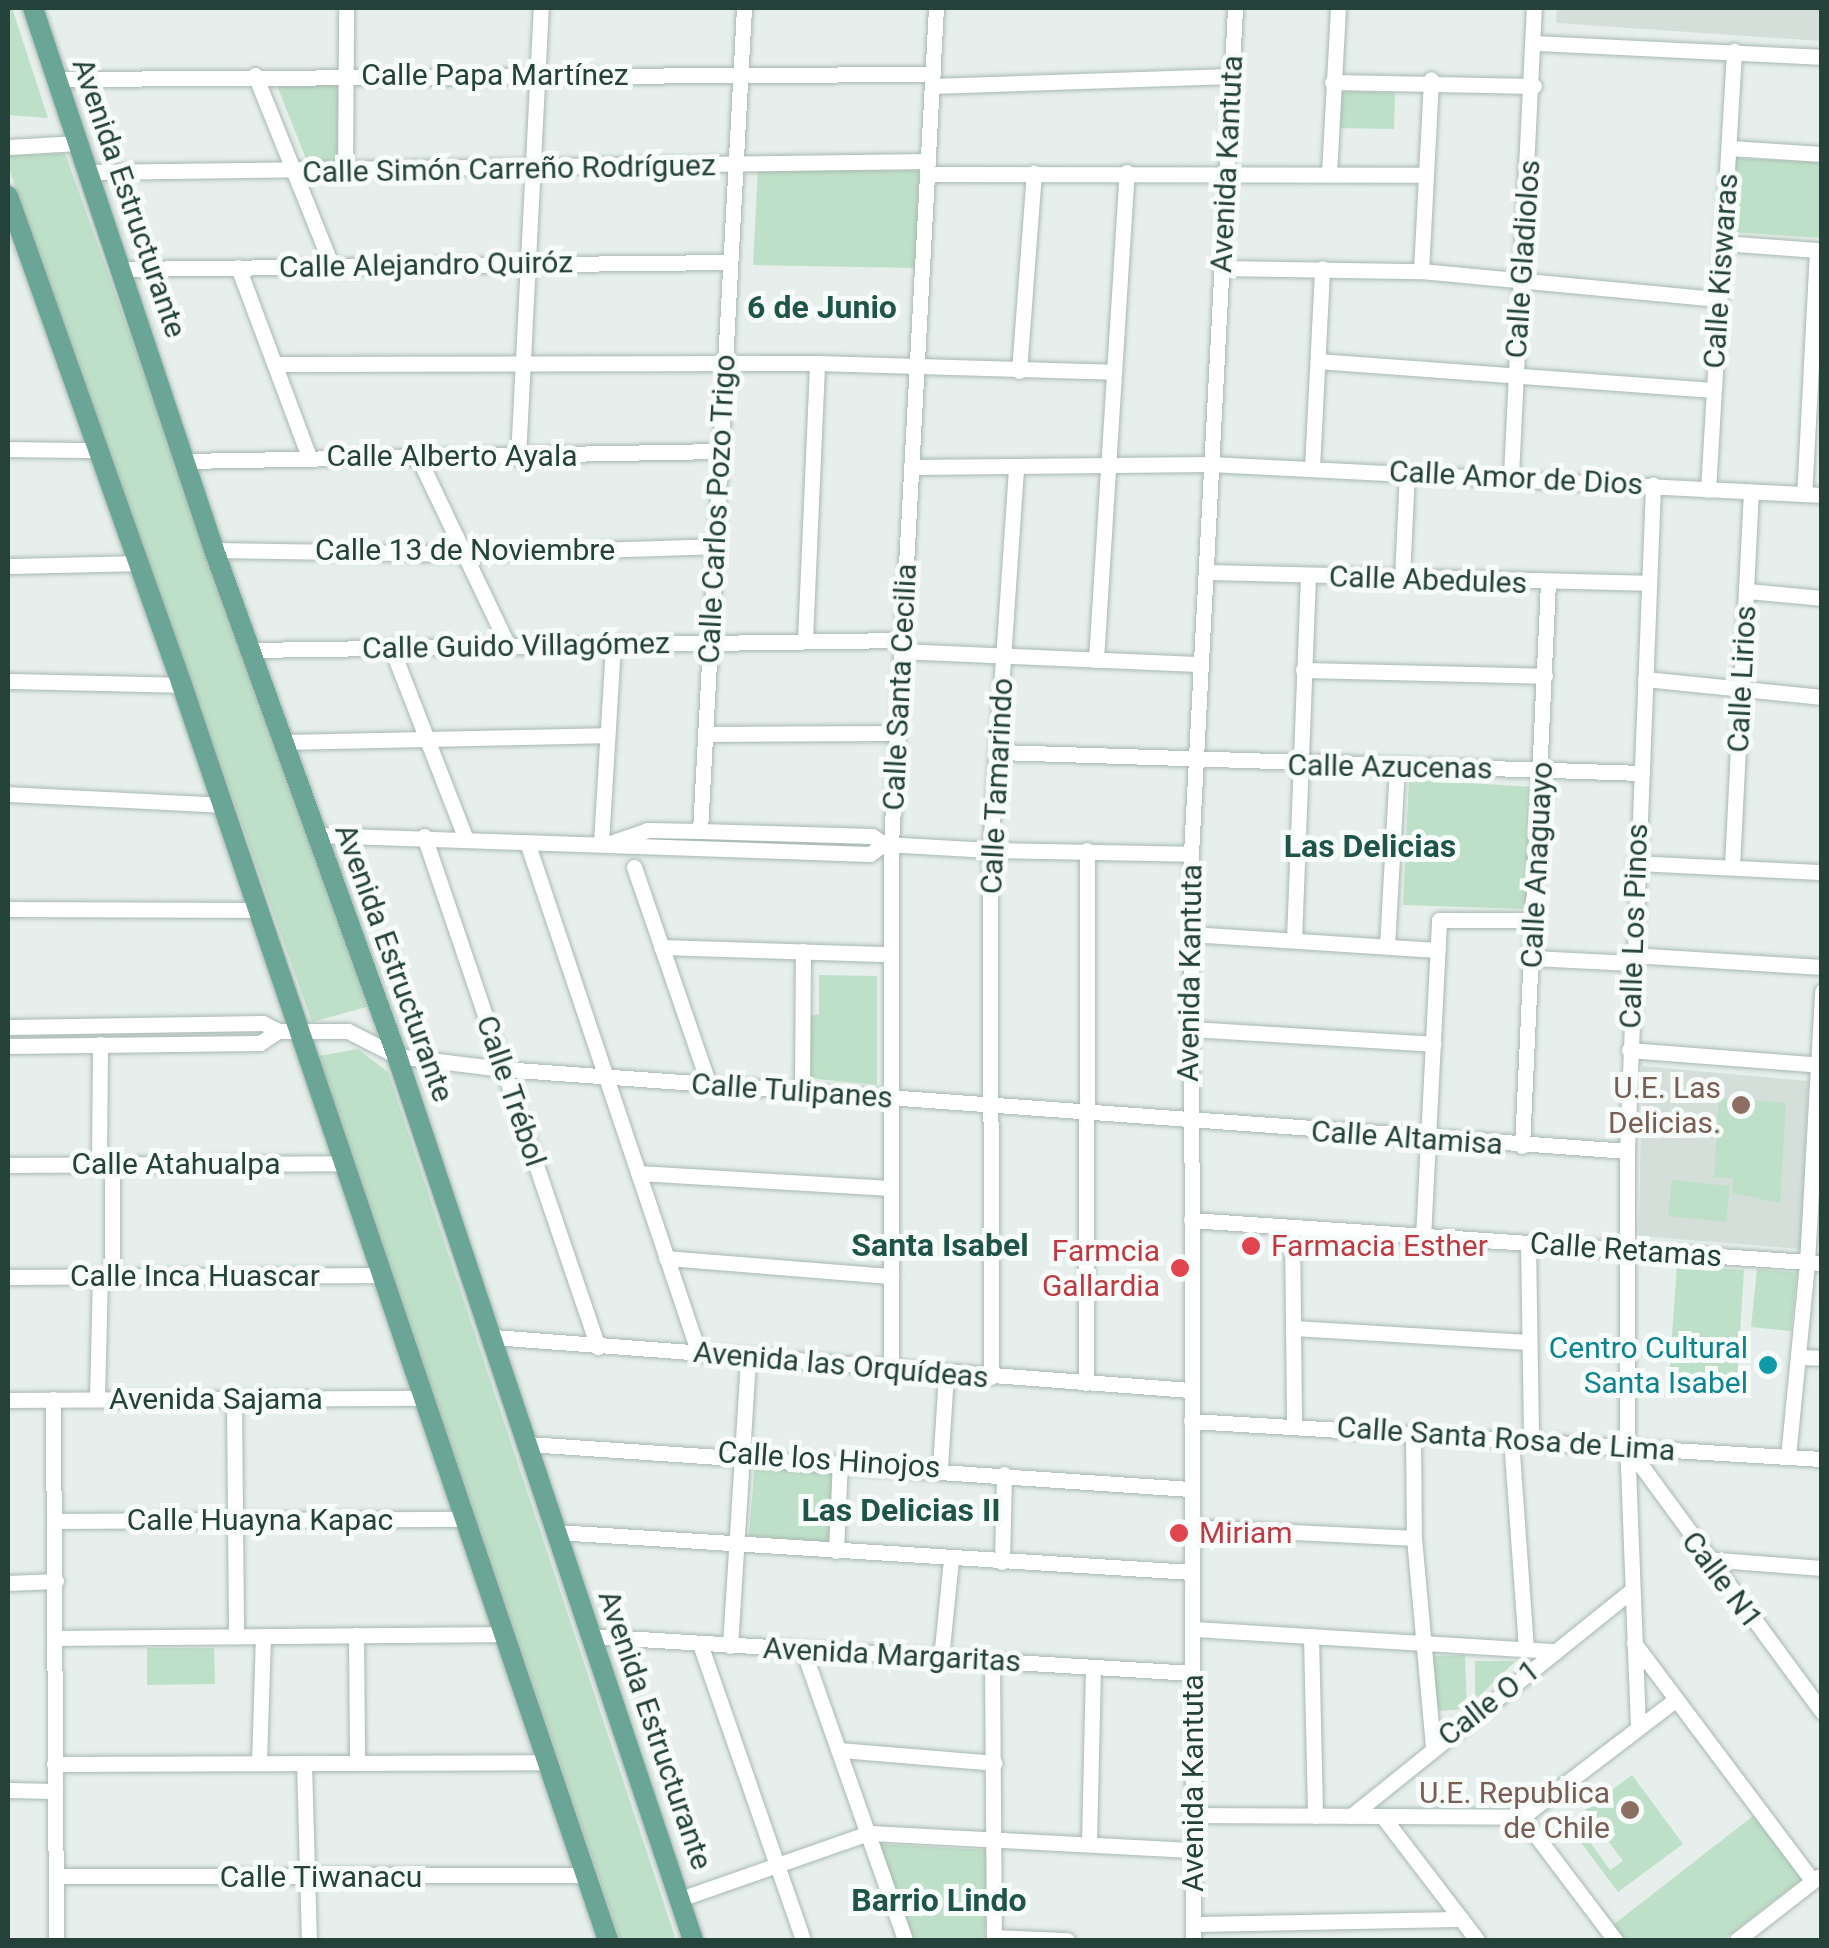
<!DOCTYPE html>
<meta charset="utf-8">
<style>
body{margin:0}
#map{position:relative;width:1829px;height:1948px;overflow:hidden;background:#e6efeb;font-family:Roboto,sans-serif}
div>[style]{position:absolute}
[style*='--x']{left:calc(var(--x)*1px);top:calc(var(--y)*1px);width:calc(var(--w)*1px);rotate:calc(var(--a)*1deg)}
.built>*{inset:0;background:#d4dfda}
.green>*{inset:0;background:#bfe0c8}
.roads{filter:drop-shadow(0 0 2px #a8b8b2) drop-shadow(0 0 2px #a8b8b2)}
.minor>*{height:15px;margin:-7.5px;padding:0 7.5px;transform-origin:7.5px;border-radius:7.5px;background:#fff}
.major>*{height:20px;margin:-10px;padding:0 10px;transform-origin:10px;border-radius:10px;background:#6aa596}
.dots>*{width:28px;height:28px;translate:-50% -50%;box-sizing:border-box;border:5px solid #f7fbf9;border-radius:50%}
span{translate:-50% -50%;white-space:nowrap;text-align:center;line-height:1.15;-webkit-text-stroke:10px #f7fbf9;paint-order:stroke}
.street-label{font-size:30px;color:#24423a}
.education-label{font-size:30px;color:#785e54}
.right{translate:-100% -50%;text-align:right}
.health-label{font-size:30px;color:#be3a42}
.left{translate:0 -50%;text-align:left}
.culture-label{font-size:30px;color:#0d838f}
.neighbourhood-label{font-size:32px;color:#1f5548;font-weight:700}
.frame{position:absolute;inset:0;border:10px solid #24423a;pointer-events:none}
</style>
<div id="map">
<div class="built">
<div style="clip-path:polygon(1557px 8px,1821px 8px,1821px 41px,1556px 23px)"></div>
<div style="clip-path:polygon(1642px 1066px,1808px 1081px,1801px 1249px,1639px 1236px)"></div>
</div>
<div class="green">
<div style="clip-path:polygon(8px 8px,12px 8px,48px 118px,8px 115px)"></div>
<div style="clip-path:polygon(347px 80px,342px 163px,310px 169px,276px 83px)"></div>
<div style="clip-path:polygon(1337px 91px,1395px 93px,1394px 129px,1337px 128px)"></div>
<div style="clip-path:polygon(65px 153px,370px 1006px,312px 1022px,8px 166px,8px 156px)"></div>
<div style="clip-path:polygon(1732px 158px,1821px 162px,1821px 238px,1729px 232px)"></div>
<div style="clip-path:polygon(758px 169px,919px 171px,916px 268px,753px 265px)"></div>
<div style="clip-path:polygon(1409px 779px,1533px 787px,1528px 909px,1403px 905px)"></div>
<div style="clip-path:polygon(819px 975px,877px 976px,877px 1085px,808px 1078px,804px 1017px,819px 1014px)"></div>
<div style="clip-path:polygon(358px 1049px,388px 1072px,676px 1940px,620px 1940px,319px 1056px)"></div>
<div style="clip-path:polygon(1719px 1098px,1786px 1103px,1780px 1203px,1732px 1193px,1733px 1178px,1714px 1177px)"></div>
<div style="clip-path:polygon(1672px 1180px,1730px 1186px,1726px 1222px,1668px 1216px)"></div>
<div style="clip-path:polygon(1677px 1265px,1744px 1270px,1737px 1382px,1669px 1378px)"></div>
<div style="clip-path:polygon(1757px 1269px,1797px 1273px,1791px 1331px,1751px 1327px)"></div>
<div style="clip-path:polygon(755px 1462px,834px 1468px,829px 1542px,749px 1536px)"></div>
<div style="clip-path:polygon(147px 1648px,214px 1648px,215px 1684px,147px 1685px)"></div>
<div style="clip-path:polygon(1465px 1655px,1467px 1709px,1436px 1711px,1433px 1656px)"></div>
<div style="clip-path:polygon(1475px 1661px,1516px 1661px,1475px 1700px)"></div>
<div style="clip-path:polygon(1632px 1775px,1683px 1844px,1618px 1892px,1576px 1836px,1582px 1831px,1610px 1870px,1623px 1861px,1585px 1810px)"></div>
<div style="clip-path:polygon(1753px 1816px,1802px 1879px,1723px 1940px,1625px 1940px,1613px 1925px)"></div>
<div style="clip-path:polygon(878px 1844px,987px 1850px,985px 1940px,913px 1940px)"></div>
</div>
<div class="roads">
<div class="minor">
<div style="--x:1536;--y:43;--w:286;--a:2.8"></div>
<div style="--x:255;--y:75;--w:207;--a:68.1"></div>
<div style="--x:57;--y:79;--w:876;--a:-0.33"></div>
<div style="--x:1332;--y:82;--w:202;--a:1.1"></div>
<div style="--x:932;--y:86;--w:299;--a:-1.9"></div>
<div style="--x:8;--y:147;--w:70;--a:-3.3"></div>
<div style="--x:1730;--y:148;--w:92;--a:3.7"></div>
<div style="--x:345;--y:170;--w:162;--a:-89.6"></div>
<div style="--x:90;--y:172;--w:838;--a:-0.75"></div>
<div style="--x:927;--y:174;--w:497;--a:0.1"></div>
<div style="--x:1329;--y:174;--w:166;--a:-86.9"></div>
<div style="--x:1723;--y:243;--w:94;--a:4.3"></div>
<div style="--x:1817;--y:250;--w:244;--a:93"></div>
<div style="--x:238;--y:267;--w:203;--a:69.5"></div>
<div style="--x:1221;--y:268;--w:200;--a:0.9"></div>
<div style="--x:1421;--y:271;--w:299;--a:5.4"></div>
<div style="--x:122;--y:269;--w:608;--a:-0.66"></div>
<div style="--x:1421;--y:271;--w:192;--a:-87"></div>
<div style="--x:1318;--y:361;--w:395;--a:4.2"></div>
<div style="--x:275;--y:364;--w:542;--a:-0.11"></div>
<div style="--x:817;--y:363;--w:295;--a:1.7"></div>
<div style="--x:1019;--y:371;--w:199;--a:-85.7"></div>
<div style="--x:8;--y:449;--w:87;--a:0.7"></div>
<div style="--x:518;--y:458;--w:451;--a:-87.1"></div>
<div style="--x:419;--y:459;--w:207;--a:64.5"></div>
<div style="--x:184;--y:461;--w:536;--a:-1.07"></div>
<div style="--x:912;--y:467;--w:298;--a:-0.6"></div>
<div style="--x:1210;--y:464;--w:613;--a:2.9"></div>
<div style="--x:1312;--y:468;--w:200;--a:-87.1"></div>
<div style="--x:1511;--y:475;--w:468;--a:-87.2"></div>
<div style="--x:1708;--y:490;--w:440;--a:-86.6"></div>
<div style="--x:214;--y:550;--w:251;--a:0.9"></div>
<div style="--x:465;--y:554;--w:250;--a:-1.8"></div>
<div style="--x:8;--y:566;--w:128;--a:-1.3"></div>
<div style="--x:1207;--y:572;--w:441;--a:1.4"></div>
<div style="--x:1402;--y:578;--w:106;--a:-87.3"></div>
<div style="--x:1747;--y:591;--w:75;--a:5.3"></div>
<div style="--x:805;--y:640;--w:277;--a:-87.5"></div>
<div style="--x:391;--y:647;--w:206;--a:68.7"></div>
<div style="--x:250;--y:650;--w:651;--a:-0.88"></div>
<div style="--x:901;--y:651;--w:300;--a:2.5"></div>
<div style="--x:1096;--y:660;--w:489;--a:-86.4"></div>
<div style="--x:1303;--y:670;--w:242;--a:1.4"></div>
<div style="--x:1645;--y:679;--w:178;--a:5.8"></div>
<div style="--x:8;--y:681;--w:174;--a:1.3"></div>
<div style="--x:705;--y:734;--w:191;--a:-0.3"></div>
<div style="--x:283;--y:742;--w:321;--a:-1.2"></div>
<div style="--x:999;--y:752;--w:643;--a:1.87"></div>
<div style="--x:8;--y:794;--w:215;--a:2.9"></div>
<div style="--x:700;--y:831;--w:824;--a:-86.94"></div>
<div style="--x:316;--y:835;--w:554;--a:1.96"></div>
<div style="--x:870;--y:854;--w:17;--a:-36"></div>
<div style="--x:424;--y:836;--w:540;--a:71.2"></div>
<div style="--x:527;--y:842;--w:540;--a:71.43"></div>
<div style="--x:601;--y:842;--w:199;--a:-86.5"></div>
<div style="--x:610;--y:843;--w:39;--a:-19"></div>
<div style="--x:647;--y:830;--w:53;--a:1.1"></div>
<div style="--x:700;--y:831;--w:172;--a:1.7"></div>
<div style="--x:872;--y:836;--w:14;--a:34"></div>
<div style="--x:884;--y:844;--w:106;--a:3.2"></div>
<div style="--x:990;--y:850;--w:201;--a:1.1"></div>
<div style="--x:1635;--y:863;--w:187;--a:2.8"></div>
<div style="--x:1732;--y:866;--w:374;--a:-87.1"></div>
<div style="--x:634;--y:867;--w:231;--a:71"></div>
<div style="--x:8;--y:909;--w:251;--a:0.2"></div>
<div style="--x:1190;--y:934;--w:248;--a:3.7"></div>
<div style="--x:1294;--y:940;--w:363;--a:-87.8"></div>
<div style="--x:1387;--y:946;--w:177;--a:-86.8"></div>
<div style="--x:661;--y:947;--w:229;--a:1.8"></div>
<div style="--x:1631;--y:955;--w:191;--a:3.6"></div>
<div style="--x:1532;--y:958;--w:100;--a:2.9"></div>
<div style="--x:8;--y:1027;--w:255;--a:-0.9"></div>
<div style="--x:263;--y:1023;--w:17;--a:28"></div>
<div style="--x:278;--y:1031;--w:70;--a:0"></div>
<div style="--x:348;--y:1031;--w:55;--a:27"></div>
<div style="--x:397;--y:1056;--w:107;--a:7"></div>
<div style="--x:503;--y:1069;--w:1127;--a:4.17"></div>
<div style="--x:1190;--y:1029;--w:244;--a:3.5"></div>
<div style="--x:8;--y:1046;--w:252;--a:-0.7"></div>
<div style="--x:260;--y:1043;--w:22;--a:-34"></div>
<div style="--x:1629;--y:1050;--w:194;--a:4.4"></div>
<div style="--x:802;--y:1091;--w:140;--a:-89.6"></div>
<div style="--x:1522;--y:1146;--w:564;--a:-87.36"></div>
<div style="--x:99;--y:1163;--w:119;--a:-89.5"></div>
<div style="--x:8;--y:1165;--w:337;--a:-0.3"></div>
<div style="--x:638;--y:1173;--w:253;--a:3.4"></div>
<div style="--x:1191;--y:1220;--w:632;--a:3.9"></div>
<div style="--x:1292;--y:1227;--w:199;--a:89.4"></div>
<div style="--x:1423;--y:1238;--w:318;--a:-87.1"></div>
<div style="--x:1439;--y:920;--w:96;--a:0"></div>
<div style="--x:1528;--y:1243;--w:197;--a:89.1"></div>
<div style="--x:666;--y:1258;--w:226;--a:4.6"></div>
<div style="--x:112;--y:1276;--w:113;--a:-90"></div>
<div style="--x:8;--y:1277;--w:375;--a:-0.3"></div>
<div style="--x:1293;--y:1328;--w:236;--a:3.4"></div>
<div style="--x:493;--y:1337;--w:699;--a:4.35"></div>
<div style="--x:1798;--y:1357;--w:24;--a:2"></div>
<div style="--x:891;--y:1368;--w:524;--a:-90"></div>
<div style="--x:891;--y:844;--w:837;--a:-86.92"></div>
<div style="--x:991;--y:1377;--w:527;--a:-90.11"></div>
<div style="--x:990;--y:850;--w:385;--a:-86.1"></div>
<div style="--x:1086;--y:1383;--w:533;--a:-89.89"></div>
<div style="--x:97;--y:1398;--w:121;--a:-88.6"></div>
<div style="--x:53;--y:1399;--w:541;--a:89.68"></div>
<div style="--x:8;--y:1400;--w:416;--a:-0.3"></div>
<div style="--x:234;--y:1400;--w:235;--a:89.5"></div>
<div style="--x:1191;--y:1421;--w:632;--a:3.45"></div>
<div style="--x:1413;--y:1432;--w:106;--a:89.5"></div>
<div style="--x:1414;--y:1538;--w:210;--a:84.8"></div>
<div style="--x:1511;--y:1439;--w:210;--a:85.9"></div>
<div style="--x:528;--y:1444;--w:664;--a:3.89"></div>
<div style="--x:1629;--y:1449;--w:326;--a:53.7"></div>
<div style="--x:1788;--y:1457;--w:195;--a:-84.4"></div>
<div style="--x:1807;--y:1263;--w:272;--a:-86.8"></div>
<div style="--x:940;--y:1467;--w:94;--a:-86.3"></div>
<div style="--x:55;--y:1521;--w:411;--a:-0.3"></div>
<div style="--x:1191;--y:1527;--w:223;--a:2.8"></div>
<div style="--x:556;--y:1532;--w:637;--a:3.6"></div>
<div style="--x:836;--y:1551;--w:90;--a:-87.5"></div>
<div style="--x:1705;--y:1559;--w:117;--a:4.4"></div>
<div style="--x:1002;--y:1562;--w:88;--a:-88.7"></div>
<div style="--x:8;--y:1583;--w:48;--a:-2.4"></div>
<div style="--x:1194;--y:1629;--w:363;--a:3.5"></div>
<div style="--x:356;--y:1635;--w:127;--a:89.5"></div>
<div style="--x:591;--y:1636;--w:603;--a:3.52"></div>
<div style="--x:1311;--y:1636;--w:180;--a:88.7"></div>
<div style="--x:55;--y:1638;--w:450;--a:-0.5"></div>
<div style="--x:1634;--y:1643;--w:296;--a:53.1"></div>
<div style="--x:700;--y:1644;--w:313;--a:70.8"></div>
<div style="--x:730;--y:1646;--w:287;--a:-86.4"></div>
<div style="--x:803;--y:1650;--w:307;--a:70.6"></div>
<div style="--x:941;--y:1658;--w:100;--a:-84.2"></div>
<div style="--x:992;--y:1661;--w:279;--a:89.6"></div>
<div style="--x:1638;--y:1727;--w:282;--a:-92.2"></div>
<div style="--x:1627;--y:1445;--w:294;--a:-90"></div>
<div style="--x:1627;--y:1151;--w:667;--a:-87.76"></div>
<div style="--x:840;--y:1750;--w:155;--a:4.8"></div>
<div style="--x:259;--y:1763;--w:126;--a:-88.2"></div>
<div style="--x:304;--y:1763;--w:177;--a:88.4"></div>
<div style="--x:54;--y:1764;--w:492;--a:-0.2"></div>
<div style="--x:8;--y:1790;--w:47;--a:1.2"></div>
<div style="--x:1193;--y:1815;--w:329;--a:0.3"></div>
<div style="--x:1351;--y:1816;--w:358;--a:-38.8"></div>
<div style="--x:1383;--y:1817;--w:155;--a:52.6"></div>
<div style="--x:1522;--y:1817;--w:193;--a:-37.4"></div>
<div style="--x:1522;--y:1817;--w:154;--a:52.9"></div>
<div style="--x:1089;--y:1843;--w:176;--a:-88.7"></div>
<div style="--x:57;--y:1876;--w:528;--a:-0.11"></div>
<div style="--x:680;--y:1899;--w:199;--a:-19.3"></div>
<div style="--x:868;--y:1833;--w:325;--a:3"></div>
<div style="--x:1193;--y:1924;--w:268;--a:-1.1"></div>
<div style="--x:994;--y:1937;--w:73;--a:2.4"></div>
<div style="--x:1193;--y:1940;--w:1086;--a:-90.11"></div>
<div style="--x:1191;--y:854;--w:847;--a:-87.02"></div>
<div style="--x:1737;--y:1940;--w:103;--a:-37.9"></div>
</div>
<div class="major">
<div style="--x:33;--y:8;--w:571;--a:71.53"></div>
<div style="--x:214;--y:550;--w:538;--a:70.12"></div>
<div style="--x:397;--y:1056;--w:932;--a:71.49"></div>
<div style="--x:8;--y:196;--w:519;--a:70.41"></div>
<div style="--x:182;--y:685;--w:1325;--a:71.25"></div>
</div>
</div>
<div class="dots">
<div style="left:1741px;top:1105px;background:#8d6e63"></div>
<div style="left:1251px;top:1246px;background:#e0444e"></div>
<div style="left:1180px;top:1268px;background:#e0444e"></div>
<div style="left:1768px;top:1365px;background:#0f9aa8"></div>
<div style="left:1179px;top:1533px;background:#e0444e"></div>
<div style="left:1630px;top:1810px;background:#8d6e63"></div>
</div>
<div class="street-label">
<span style="left:495px;top:75px">Calle Papa Martínez</span>
<span style="left:1227px;top:164px;rotate:-87deg">Avenida Kantuta</span>
<span style="left:509px;top:169px;rotate:-1deg">Calle Simón Carreño Rodríguez</span>
<span style="left:129px;top:198px;rotate:71deg">Avenida Estructurante</span>
<span style="left:1523px;top:259px;rotate:-86deg">Calle Gladiolos</span>
<span style="left:426px;top:265px;rotate:-1deg">Calle Alejandro Quiróz</span>
<span style="left:1721px;top:271px;rotate:-86deg">Calle Kiswaras</span>
<span style="left:452px;top:456px">Calle Alberto Ayala</span>
<span style="left:1516px;top:478px;rotate:3deg">Calle Amor de Dios</span>
<span style="left:717px;top:509px;rotate:-87deg">Calle Carlos Pozo Trigo</span>
<span style="left:465px;top:550px">Calle 13 de Noviembre</span>
<span style="left:1428px;top:580px;rotate:2deg">Calle Abedules</span>
<span style="left:516px;top:646px;rotate:-1deg">Calle Guido Villagómez</span>
<span style="left:1742px;top:679px;rotate:-87deg">Calle Lirios</span>
<span style="left:900px;top:687px;rotate:-87deg">Calle Santa Cecilia</span>
<span style="left:1390px;top:767px;rotate:1deg">Calle Azucenas</span>
<span style="left:997px;top:786px;rotate:-87deg">Calle Tamarindo</span>
<span style="left:1537px;top:865px;rotate:-87deg">Calle Anaguayo</span>
<span style="left:1634px;top:926px;rotate:-88deg">Calle Los Pinos</span>
<span style="left:394px;top:963px;rotate:70deg">Avenida Estructurante</span>
<span style="left:1190px;top:973px;rotate:-89deg">Avenida Kantuta</span>
<span style="left:511px;top:1091px;rotate:71deg">Calle Trébol</span>
<span style="left:792px;top:1091px;rotate:4deg">Calle Tulipanes</span>
<span style="left:1407px;top:1138px;rotate:4deg">Calle Altamisa</span>
<span style="left:176px;top:1164px">Calle Atahualpa</span>
<span style="left:1626px;top:1250px;rotate:4deg">Calle Retamas</span>
<span style="left:195px;top:1276px">Calle Inca Huascar</span>
<span style="left:841px;top:1365px;rotate:5deg">Avenida las Orquídeas</span>
<span style="left:216px;top:1399px">Avenida Sajama</span>
<span style="left:1506px;top:1439px;rotate:4deg">Calle Santa Rosa de Lima</span>
<span style="left:829px;top:1460px;rotate:4deg">Calle los Hinojos</span>
<span style="left:260px;top:1520px">Calle Huayna Kapac</span>
<span style="left:1722px;top:1580px;rotate:53deg">Calle N1</span>
<span style="left:892px;top:1655px;rotate:3deg">Avenida Margaritas</span>
<span style="left:1489px;top:1703px;rotate:-38deg">Calle O 1</span>
<span style="left:655px;top:1730px;rotate:71deg">Avenida Estructurante</span>
<span style="left:1193px;top:1783px;rotate:-90deg">Avenida Kantuta</span>
<span style="left:321px;top:1877px">Calle Tiwanacu</span>
</div>
<div class="education-label">
<span class="right" style="left:1721px;top:1105px">U.E. Las<br>Delicias.</span>
<span class="right" style="left:1610px;top:1810px">U.E. Republica<br>de Chile</span>
</div>
<div class="health-label">
<span class="left" style="left:1271px;top:1246px">Farmacia Esther</span>
<span class="right" style="left:1160px;top:1268px">Farmcia<br>Gallardia</span>
<span class="left" style="left:1199px;top:1533px">Miriam</span>
</div>
<div class="culture-label">
<span class="right" style="left:1748px;top:1365px">Centro Cultural<br>Santa Isabel</span>
</div>
<div class="neighbourhood-label">
<span style="left:822px;top:307px">6 de Junio</span>
<span style="left:1370px;top:846px">Las Delicias</span>
<span style="left:940px;top:1245px">Santa Isabel</span>
<span style="left:901px;top:1510px">Las Delicias II</span>
<span style="left:939px;top:1900px">Barrio Lindo</span>
</div>
<div class="frame"></div>
</div>
